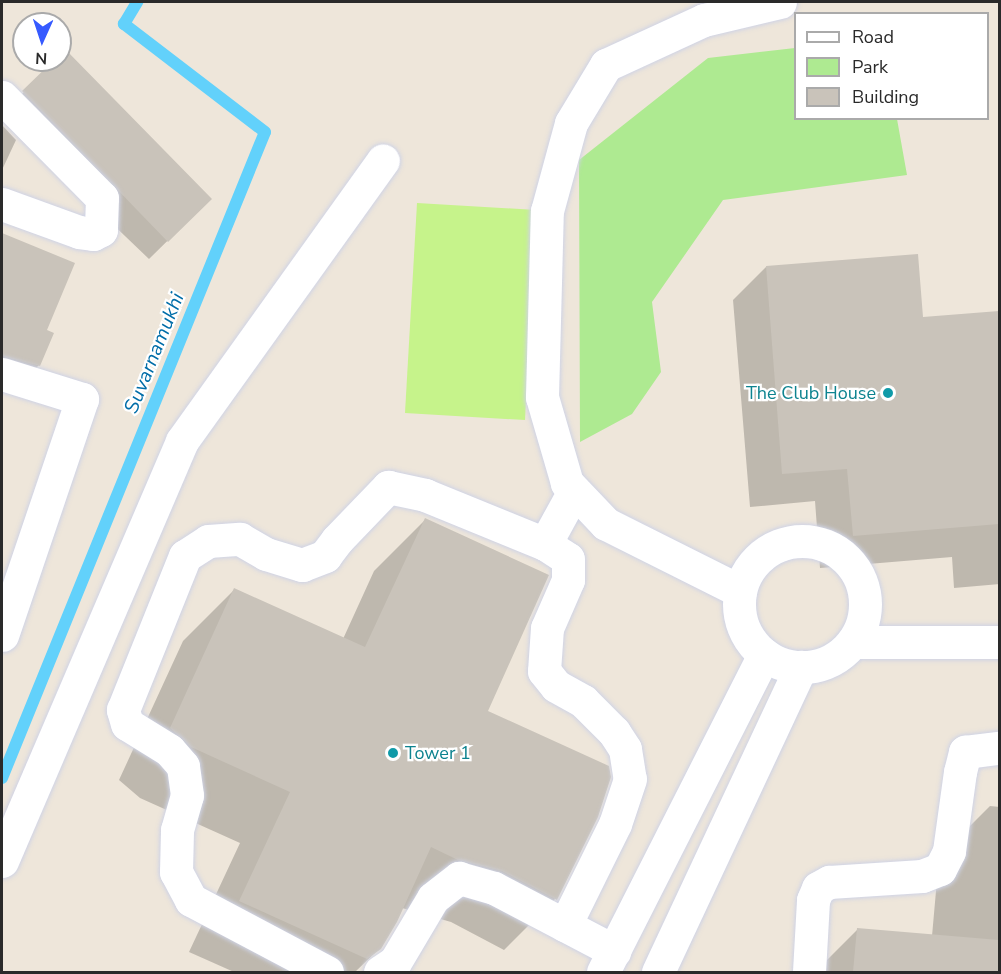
<!DOCTYPE html>
<style>
body{margin:0}
#map{position:relative;width:1001px;height:974px;overflow:hidden;background:#eee6da;font-family:"Nunito Sans",sans-serif}
div>[style]{position:absolute}
[style*='--x']{left:calc(var(--x)*1px);top:calc(var(--y)*1px);width:calc(var(--w)*1px);rotate:calc(var(--a)*1deg)}
.green>*{inset:0;background:#aeea91}
.pitch>*{inset:0;background:#c6f38b}
.shadow>*{inset:0;background:#0003}
.stream>*{height:12px;margin:-6px;padding:0 6px;transform-origin:6px;border-radius:6px;background:#62d1fb}
.building>*{inset:0;background:#c9c3ba}
.roads{filter:drop-shadow(0 0 2px #cfd3e5) drop-shadow(0 0 2px #cfd3e5)}
.street>*{height:33px;margin:-16.5px;padding:0 16.5px;transform-origin:16.5px;border-radius:16.5px;background:#fff}
.street>.ring{margin:-16.5px;padding:0;box-sizing:content-box;background:none;border:33px solid #fff;border-radius:50%}
.dots>*{width:16px;height:16px;translate:-50% -50%;box-sizing:border-box;border:3px solid #fff;border-radius:50%}
span{translate:-50% -50%;white-space:nowrap;text-align:center;line-height:1.15;-webkit-text-stroke:4.5px #fff;paint-order:stroke}
.culture-label{font-size:18px;color:#0d838f}
.right{translate:-100% -50%;text-align:right}
.left{translate:0 -50%;text-align:left}
.water-label{font-size:20px;color:#006da8;font-style:italic}
.frame{position:absolute;inset:0;border:3px solid #2a2a2a;pointer-events:none}
.legend{position:absolute;left:794px;top:12px;width:195px;height:108px;box-sizing:border-box;background:#fff;border:2px solid #aaa;margin:0;padding:8px 10px;list-style:none;font-size:18px;color:#2a2a2a}
.legend li{display:flex;align-items:center;gap:12px;height:30px}
.legend b{width:30px;border:2px solid #aaa}
.north{position:absolute;left:12px;top:12px;width:60px;height:60px;box-sizing:border-box;background:#fff;border:2px solid #aaa;border-radius:50%;rotate:183deg;font-size:16px;font-weight:700;line-height:24px;text-align:center;color:#2a2a2a}
.north::after{content:'';display:block;margin:auto;width:21px;height:27px;background:#365aff;clip-path:polygon(50% 0,100% 100%,50% 72%,0 100%)}
</style>
<div id="map">
<div class="green">
<div style="clip-path:polygon(795px 48px,796px 118px,897px 119px,907px 175px,723px 200px,652px 302px,661px 372px,632px 414px,580px 442px,579px 160px,708px 58px)"></div>
</div>
<div class="pitch">
<div style="clip-path:polygon(417px 203px,536px 210px,525px 420px,405px 413px)"></div>
</div>
<div class="shadow">
<div style="clip-path:polygon(60px 56px,210px 199px,149px 259px,102px 214px,11px 105px,56px 60px,60px 60px)"></div>
<div style="clip-path:polygon(2px 125px,16px 140px,2px 170px)"></div>
<div style="clip-path:polygon(2px 235px,73px 264px,45px 331px,39px 365px,16px 388px,2px 384px)"></div>
<div style="clip-path:polygon(766px 267px,921px 319px,1000px 312px,1000px 584px,954px 588px,952px 557px,820px 568px,815px 501px,750px 507px,733px 300px)"></div>
<div style="clip-path:polygon(425px 520px,486px 712px,555px 899px,504px 950px,451px 922px,402px 908px,380px 948px,355px 972px,234px 972px,189px 952px,240px 843px,140px 798px,119px 780px,183px 641px,234px 590px,343px 639px,374px 571px)"></div>
<div style="clip-path:polygon(990px 806px,1000px 807px,1000px 972px,815px 972px,857px 930px,932px 936px,939px 857px)"></div>
</div>
<div class="stream">
<div style="--x:2;--y:778;--w:697;--a:-67.85"></div>
<div style="--x:265;--y:132;--w:178;--a:-142.5"></div>
<div style="--x:124;--y:24;--w:26;--a:-59"></div>
</div>
<div class="building">
<div style="clip-path:polygon(65px 49px,212px 199px,168px 242px,22px 91px,54px 60px,60px 60px,60px 54px)"></div>
<div style="clip-path:polygon(2px 233px,75px 263px,47px 330px,54px 333px,40px 366px,2px 356px)"></div>
<div style="clip-path:polygon(918px 254px,923px 317px,999px 311px,999px 524px,853px 536px,847px 469px,782px 474px,766px 266px)"></div>
<div style="clip-path:polygon(425px 518px,549px 575px,488px 711px,609px 766px,611px 777px,598px 817px,557px 900px,502px 871px,458px 860px,431px 847px,397px 922px,381px 949px,367px 959px,239px 901px,290px 792px,191px 747px,170px 728px,234px 588px,365px 647px)"></div>
<div style="clip-path:polygon(857px 928px,999px 940px,999px 972px,853px 972px)"></div>
</div>
<div class="roads">
<div class="street">
<div style="--x:2;--y:97;--w:142;--a:45.3"></div>
<div style="--x:102;--y:198;--w:32;--a:92"></div>
<div style="--x:101;--y:230;--w:9;--a:153"></div>
<div style="--x:93;--y:234;--w:14;--a:-172"></div>
<div style="--x:79;--y:232;--w:82;--a:-160"></div>
<div style="--x:2;--y:374;--w:84;--a:17.4"></div>
<div style="--x:82;--y:399;--w:249;--a:108.7"></div>
<div class="ring" style="left:739px;top:541px;width:93px;height:93px"></div>
<div style="--x:545;--y:544;--w:60;--a:-61.3"></div>
<div style="--x:740;--y:591;--w:150;--a:-153.4"></div>
<div style="--x:606;--y:524;--w:57;--a:-133.6"></div>
<div style="--x:567;--y:483;--w:90;--a:-106.2"></div>
<div style="--x:542;--y:397;--w:186;--a:-88.5"></div>
<div style="--x:547;--y:211;--w:91;--a:-74.7"></div>
<div style="--x:571;--y:123;--w:68;--a:-58.9"></div>
<div style="--x:606;--y:65;--w:108;--a:-24.7"></div>
<div style="--x:704;--y:20;--w:78;--a:-13.3"></div>
<div style="--x:853;--y:642;--w:147;--a:0"></div>
<div style="--x:2;--y:861;--w:457;--a:-66.8"></div>
<div style="--x:182;--y:441;--w:345;--a:-54.4"></div>
<div style="--x:327;--y:972;--w:154;--a:-152.1"></div>
<div style="--x:191;--y:900;--w:32;--a:-118"></div>
<div style="--x:176;--y:872;--w:42;--a:-88.6"></div>
<div style="--x:177;--y:830;--w:36;--a:-74"></div>
<div style="--x:187;--y:795;--w:29;--a:-98"></div>
<div style="--x:183;--y:766;--w:21;--a:-131"></div>
<div style="--x:169;--y:750;--w:49;--a:-148.2"></div>
<div style="--x:127;--y:724;--w:15;--a:-106"></div>
<div style="--x:123;--y:710;--w:166;--a:-68.1"></div>
<div style="--x:185;--y:556;--w:27;--a:-33"></div>
<div style="--x:208;--y:541;--w:32;--a:-4"></div>
<div style="--x:240;--y:539;--w:30;--a:30"></div>
<div style="--x:266;--y:554;--w:38;--a:17"></div>
<div style="--x:302;--y:565;--w:25;--a:-21"></div>
<div style="--x:325;--y:556;--w:20;--a:-53"></div>
<div style="--x:337;--y:540;--w:74;--a:-46.1"></div>
<div style="--x:388;--y:487;--w:38;--a:12"></div>
<div style="--x:425;--y:495;--w:130;--a:22.2"></div>
<div style="--x:545;--y:544;--w:27;--a:33"></div>
<div style="--x:568;--y:559;--w:21;--a:90"></div>
<div style="--x:568;--y:580;--w:52;--a:113.6"></div>
<div style="--x:547;--y:628;--w:43;--a:94"></div>
<div style="--x:544;--y:671;--w:19;--a:51"></div>
<div style="--x:556;--y:686;--w:31;--a:29"></div>
<div style="--x:583;--y:701;--w:44;--a:45"></div>
<div style="--x:614;--y:732;--w:20;--a:57"></div>
<div style="--x:625;--y:749;--w:30;--a:81"></div>
<div style="--x:630;--y:779;--w:47;--a:108.4"></div>
<div style="--x:615;--y:824;--w:113;--a:116.3"></div>
<div style="--x:380;--y:972;--w:18;--a:-34"></div>
<div style="--x:395;--y:962;--w:74;--a:-59.3"></div>
<div style="--x:433;--y:898;--w:33;--a:-38"></div>
<div style="--x:459;--y:878;--w:36;--a:16"></div>
<div style="--x:494;--y:888;--w:136;--a:27.7"></div>
<div style="--x:603;--y:972;--w:356;--a:-63.1"></div>
<div style="--x:658;--y:972;--w:337;--a:-64.9"></div>
<div style="--x:809;--y:972;--w:72;--a:-86.8"></div>
<div style="--x:813;--y:900;--w:13;--a:-67"></div>
<div style="--x:818;--y:888;--w:13;--a:-29"></div>
<div style="--x:829;--y:882;--w:93;--a:-3.7"></div>
<div style="--x:922;--y:876;--w:19;--a:-21"></div>
<div style="--x:940;--y:869;--w:20;--a:-63"></div>
<div style="--x:949;--y:851;--w:80;--a:-82.1"></div>
<div style="--x:960;--y:772;--w:21;--a:-76"></div>
<div style="--x:965;--y:752;--w:35;--a:-7"></div>
</div>
</div>
<div class="dots">
<div style="left:888px;top:393px;background:#0f9aa8"></div>
<div style="left:393px;top:753px;background:#0f9aa8"></div>
</div>
<div class="culture-label">
<span class="right" style="left:876px;top:393px">The Club House</span>
<span class="left" style="left:405px;top:753px">Tower 1</span>
</div>
<div class="water-label">
<span style="left:154px;top:353px;rotate:-68deg">Suvarnamukhi</span>
</div>
<div class="frame"></div>
<ul class="legend">
<li><b style="height:8px;background:#fff"></b>Road</li>
<li><b style="height:16px;background:#aeea91"></b>Park</li>
<li><b style="height:16px;background:#c9c3ba"></b>Building</li>
</ul>
<div class="north">N</div>
</div>
